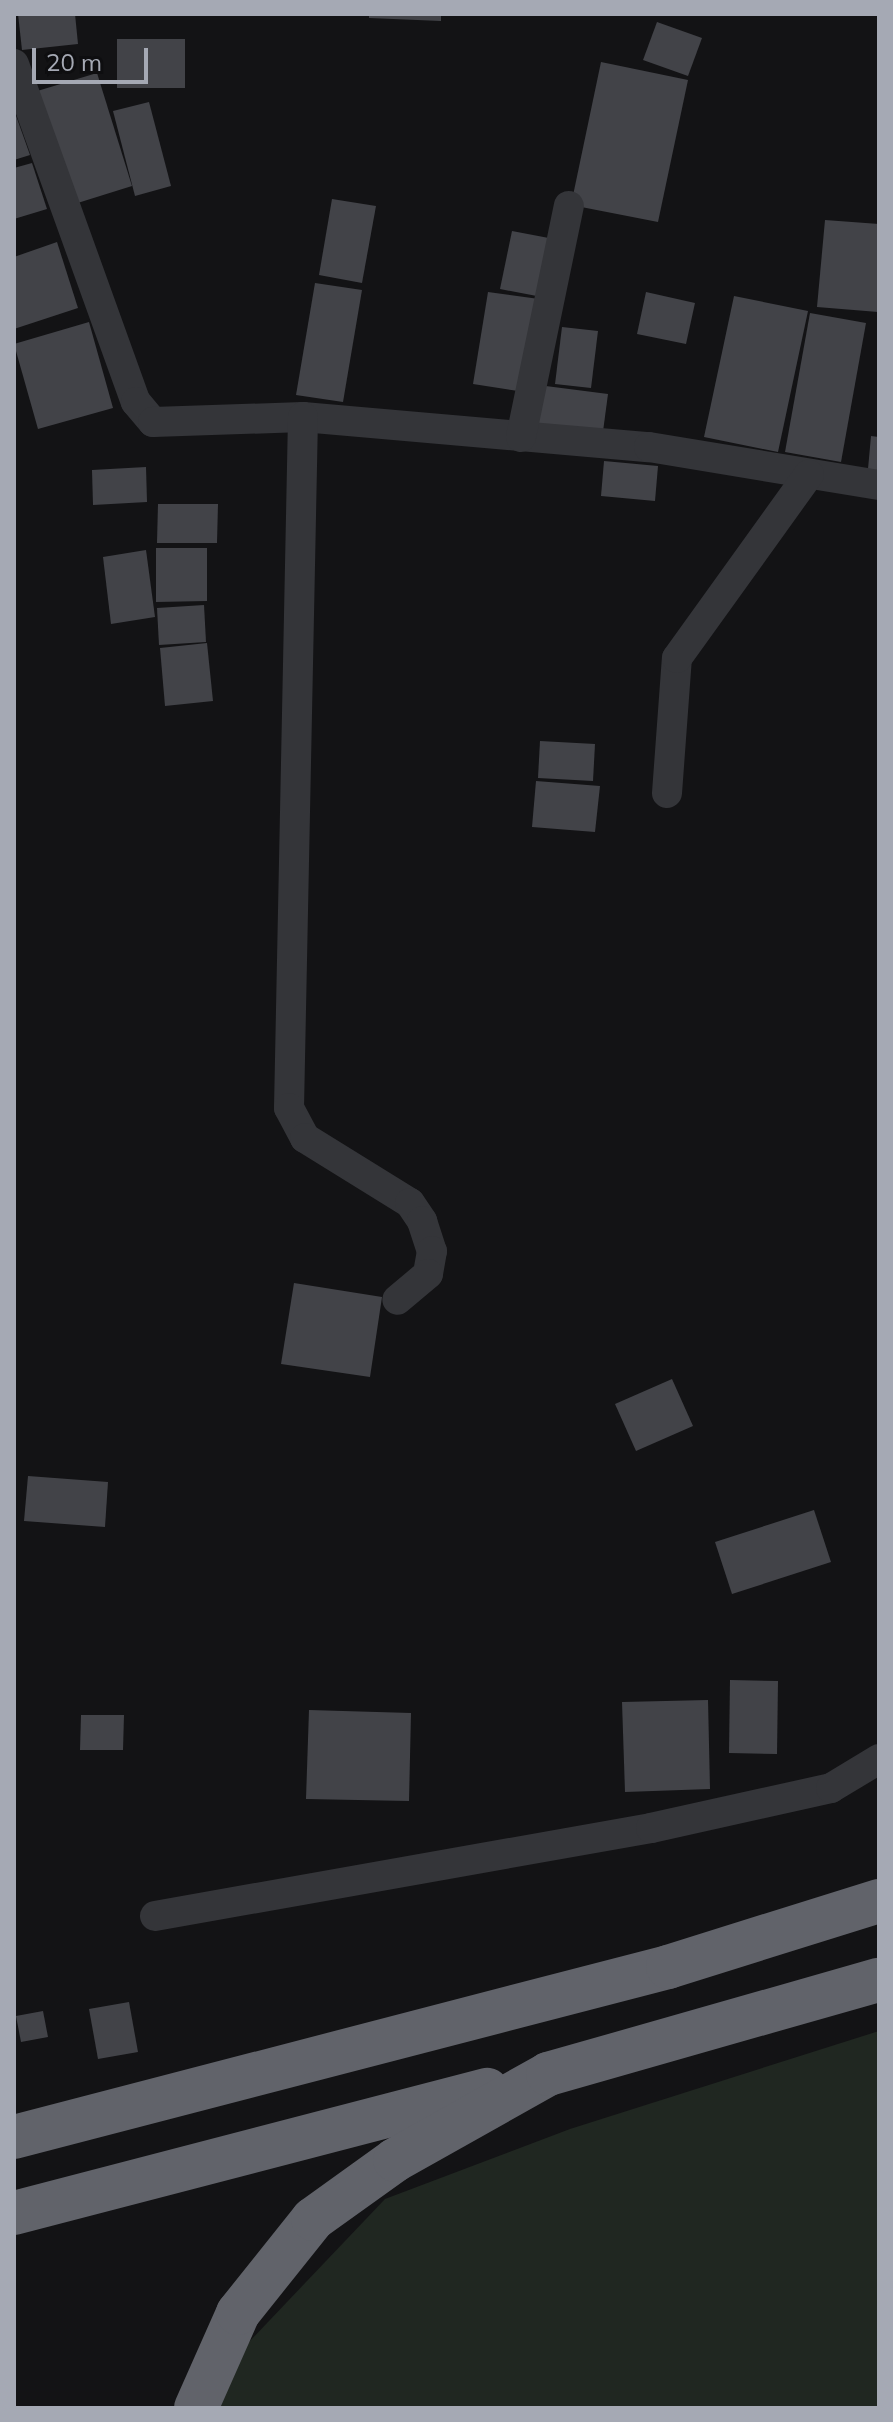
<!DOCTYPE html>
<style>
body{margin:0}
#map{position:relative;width:893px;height:2422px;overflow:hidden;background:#131315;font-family:Mulish,sans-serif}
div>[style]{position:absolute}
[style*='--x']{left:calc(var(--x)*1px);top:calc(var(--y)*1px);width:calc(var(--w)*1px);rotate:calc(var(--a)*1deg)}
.green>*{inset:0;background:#202721}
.building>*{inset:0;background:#424348}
.minor>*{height:30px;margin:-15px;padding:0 15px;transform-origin:15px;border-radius:15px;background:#343539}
.motorway>*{height:44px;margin:-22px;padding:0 22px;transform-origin:22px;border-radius:22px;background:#61636a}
span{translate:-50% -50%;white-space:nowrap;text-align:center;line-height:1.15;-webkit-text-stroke:6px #0e0e10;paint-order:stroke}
.frame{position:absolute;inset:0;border:16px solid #a5a9b4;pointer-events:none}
.scale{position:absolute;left:32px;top:48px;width:116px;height:36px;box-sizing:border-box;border:4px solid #a5a9b4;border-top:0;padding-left:10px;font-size:24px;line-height:28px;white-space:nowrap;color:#a5a9b4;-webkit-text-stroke:6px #0e0e10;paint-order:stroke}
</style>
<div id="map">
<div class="green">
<div style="clip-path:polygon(879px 2031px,879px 2408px,216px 2408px,228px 2364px,385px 2199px,570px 2129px)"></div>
</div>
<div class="building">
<div style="clip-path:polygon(18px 14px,75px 14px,78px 44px,22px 50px)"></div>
<div style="clip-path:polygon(369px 14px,441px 14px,441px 21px,369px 18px)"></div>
<div style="clip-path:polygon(657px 22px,702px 38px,688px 76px,643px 60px)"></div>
<div style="clip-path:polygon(117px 39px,185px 39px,185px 88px,117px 88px)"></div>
<div style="clip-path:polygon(601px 62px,688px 80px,658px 222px,571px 205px)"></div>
<div style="clip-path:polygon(97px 73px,132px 186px,68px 206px,34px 92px)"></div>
<div style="clip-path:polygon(149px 102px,171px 186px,135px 196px,113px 111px)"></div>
<div style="clip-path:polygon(14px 110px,30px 155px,14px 160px)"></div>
<div style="clip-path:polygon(32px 163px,47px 209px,14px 219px,14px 168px)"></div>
<div style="clip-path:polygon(332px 199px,376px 206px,362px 283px,319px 275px)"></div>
<div style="clip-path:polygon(825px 220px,879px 224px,878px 312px,817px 307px)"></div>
<div style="clip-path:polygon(512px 231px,554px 239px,542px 297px,500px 289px)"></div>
<div style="clip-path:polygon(57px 242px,78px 308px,14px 329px,14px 257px)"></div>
<div style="clip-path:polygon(315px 283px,362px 290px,343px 402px,296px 395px)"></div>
<div style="clip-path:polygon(488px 292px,539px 299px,525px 392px,473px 384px)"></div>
<div style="clip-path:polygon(646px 292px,695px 303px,686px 344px,637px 334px)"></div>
<div style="clip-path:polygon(734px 296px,808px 311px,778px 452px,704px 437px)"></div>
<div style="clip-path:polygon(810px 313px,866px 323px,841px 462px,785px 452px)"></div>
<div style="clip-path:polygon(89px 322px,113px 408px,38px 429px,14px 344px)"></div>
<div style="clip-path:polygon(562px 327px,598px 331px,591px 388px,555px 384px)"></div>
<div style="clip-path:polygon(538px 385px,608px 394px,602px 439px,532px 430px)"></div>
<div style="clip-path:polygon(871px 436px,879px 437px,879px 471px,868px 469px)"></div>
<div style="clip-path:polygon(604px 461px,658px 466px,655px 501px,601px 496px)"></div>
<div style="clip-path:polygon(146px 467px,147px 502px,93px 505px,92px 470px)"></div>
<div style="clip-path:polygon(158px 504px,218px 504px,217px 543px,157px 543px)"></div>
<div style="clip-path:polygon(156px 548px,207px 548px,207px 601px,156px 602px)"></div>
<div style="clip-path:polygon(146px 550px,155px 617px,111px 624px,103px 557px)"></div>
<div style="clip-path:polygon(204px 605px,206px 642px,159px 645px,157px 608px)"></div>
<div style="clip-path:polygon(207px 643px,213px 701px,165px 706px,160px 648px)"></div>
<div style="clip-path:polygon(540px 741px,595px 744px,593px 781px,538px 778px)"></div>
<div style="clip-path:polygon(536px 781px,600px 786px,595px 832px,532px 827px)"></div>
<div style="clip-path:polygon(294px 1283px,382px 1297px,370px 1377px,281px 1364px)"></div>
<div style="clip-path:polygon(672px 1379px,693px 1426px,636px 1451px,615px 1404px)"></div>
<div style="clip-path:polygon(28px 1476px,108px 1482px,105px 1527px,24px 1521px)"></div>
<div style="clip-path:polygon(814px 1510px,831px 1562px,732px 1594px,715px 1542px)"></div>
<div style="clip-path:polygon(730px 1680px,778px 1681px,777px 1754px,729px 1753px)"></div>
<div style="clip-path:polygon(708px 1700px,710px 1789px,625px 1792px,622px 1702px)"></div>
<div style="clip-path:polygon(309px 1710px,411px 1713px,409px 1801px,306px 1799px)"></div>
<div style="clip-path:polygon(81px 1715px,124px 1715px,123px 1750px,80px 1750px)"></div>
<div style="clip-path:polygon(129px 2002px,138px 2052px,98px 2059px,89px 2009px)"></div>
<div style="clip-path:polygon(43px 2011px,48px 2037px,21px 2042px,16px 2016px)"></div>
</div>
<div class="minor">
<div style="--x:14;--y:64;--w:359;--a:70.2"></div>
<div style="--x:136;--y:402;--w:26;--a:50"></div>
<div style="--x:153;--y:422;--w:150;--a:-1.9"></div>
<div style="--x:303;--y:417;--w:347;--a:5"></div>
<div style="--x:649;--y:447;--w:233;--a:9.4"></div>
<div style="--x:303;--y:417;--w:691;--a:91.16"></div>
<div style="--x:289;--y:1108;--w:34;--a:62"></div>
<div style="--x:305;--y:1138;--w:123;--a:31.8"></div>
<div style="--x:410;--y:1203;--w:22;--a:56"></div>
<div style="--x:422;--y:1221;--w:32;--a:72"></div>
<div style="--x:432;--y:1251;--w:23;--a:100"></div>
<div style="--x:428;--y:1274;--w:40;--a:140"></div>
<div style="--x:521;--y:437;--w:236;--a:-78.3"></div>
<div style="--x:667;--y:793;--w:135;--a:-85.8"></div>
<div style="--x:677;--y:658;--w:226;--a:-54.3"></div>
<div style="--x:155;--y:1916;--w:504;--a:-10.06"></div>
<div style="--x:651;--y:1828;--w:184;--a:-12.5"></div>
<div style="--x:831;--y:1788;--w:56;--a:-31.1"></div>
</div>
<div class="motorway">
<div style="--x:14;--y:2137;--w:676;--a:-14.57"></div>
<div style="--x:668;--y:1967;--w:221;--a:-17.4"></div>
<div style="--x:14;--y:2213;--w:489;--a:-14.6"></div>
<div style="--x:196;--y:2408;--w:104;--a:-66.1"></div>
<div style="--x:238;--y:2313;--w:120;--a:-51.4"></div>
<div style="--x:313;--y:2219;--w:101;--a:-35.7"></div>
<div style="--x:395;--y:2160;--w:176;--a:-29.3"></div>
<div style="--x:548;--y:2074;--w:344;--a:-15.9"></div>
</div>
<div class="frame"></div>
<div class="scale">20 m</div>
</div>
